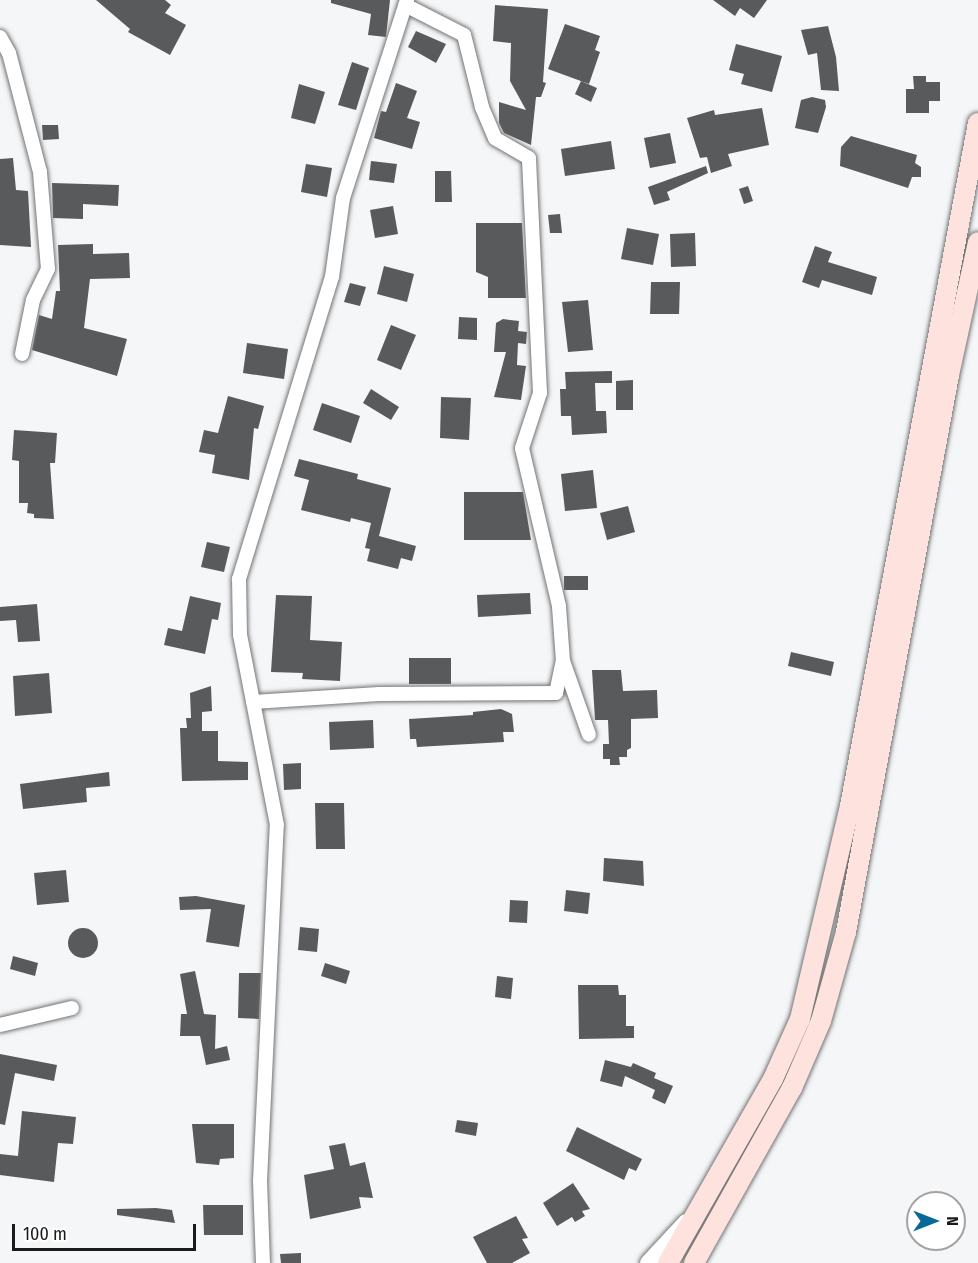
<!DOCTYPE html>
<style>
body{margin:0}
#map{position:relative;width:978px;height:1263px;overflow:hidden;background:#f5f6f8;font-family:"Fira Sans Condensed",sans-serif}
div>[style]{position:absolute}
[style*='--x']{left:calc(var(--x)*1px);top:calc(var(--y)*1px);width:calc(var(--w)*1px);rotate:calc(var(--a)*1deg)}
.building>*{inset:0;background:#595a5b}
.round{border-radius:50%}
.roads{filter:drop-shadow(0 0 2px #737475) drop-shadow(0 0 2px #737475)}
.minor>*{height:14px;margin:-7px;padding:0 7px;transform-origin:7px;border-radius:7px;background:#fff}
.tertiary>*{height:16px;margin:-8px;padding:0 8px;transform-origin:8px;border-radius:8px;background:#fff}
.secondary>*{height:20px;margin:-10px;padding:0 10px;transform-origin:10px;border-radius:10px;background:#fde2de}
span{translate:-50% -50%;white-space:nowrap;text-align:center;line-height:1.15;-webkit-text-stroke:6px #fff;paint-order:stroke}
.north{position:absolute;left:906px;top:1191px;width:60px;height:60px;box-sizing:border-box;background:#fff;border:2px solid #a3a3a3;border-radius:50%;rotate:90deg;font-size:16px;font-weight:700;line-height:24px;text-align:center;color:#1a1a1a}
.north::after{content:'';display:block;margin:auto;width:21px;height:27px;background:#066998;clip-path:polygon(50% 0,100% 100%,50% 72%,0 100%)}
.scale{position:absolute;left:12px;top:1224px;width:184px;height:27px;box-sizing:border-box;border:3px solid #1a1a1a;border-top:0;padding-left:8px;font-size:18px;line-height:21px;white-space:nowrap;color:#1a1a1a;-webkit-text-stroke:4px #fff;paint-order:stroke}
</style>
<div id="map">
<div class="building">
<div style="clip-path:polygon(96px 0,165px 0,171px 5px,165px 13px,186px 25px,170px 55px,128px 32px,130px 29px)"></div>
<div style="clip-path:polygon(331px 0,390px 0,386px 37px,368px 35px,371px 14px,331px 3px)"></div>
<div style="clip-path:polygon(713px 0,767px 0,754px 18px,740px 8px,735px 16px)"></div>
<div style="clip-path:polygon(495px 5px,548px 9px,543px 82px,546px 83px,541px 97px,536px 97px,531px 145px,504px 133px,499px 123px,499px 102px,526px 110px,510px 81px,511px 43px,493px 41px)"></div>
<div style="clip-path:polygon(565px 24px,600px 36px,595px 50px,600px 52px,589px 84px,548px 69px)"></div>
<div style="clip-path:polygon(828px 26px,836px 57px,839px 91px,821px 90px,817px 53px,808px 55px,801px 30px)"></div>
<div style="clip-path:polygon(416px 31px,446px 44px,436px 63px,408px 47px)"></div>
<div style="clip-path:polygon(736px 44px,782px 56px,772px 92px,741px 84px,744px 74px,729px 70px)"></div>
<div style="clip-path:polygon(352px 62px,369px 68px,356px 110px,338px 105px)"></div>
<div style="clip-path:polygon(913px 76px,926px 76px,926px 82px,940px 82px,940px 101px,929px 101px,929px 113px,906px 113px,906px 89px,914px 89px)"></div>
<div style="clip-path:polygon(581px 81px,597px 88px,591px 102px,575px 94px)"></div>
<div style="clip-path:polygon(396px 83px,417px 91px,407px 118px,420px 122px,412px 149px,374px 138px,381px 111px,386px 112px)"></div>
<div style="clip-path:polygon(299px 84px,325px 92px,315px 124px,291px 118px)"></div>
<div style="clip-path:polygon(812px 97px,825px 100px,826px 107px,818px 133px,795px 128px,801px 100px)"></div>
<div style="clip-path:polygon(762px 108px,769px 145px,728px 154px,732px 166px,711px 173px,707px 157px,700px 158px,687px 118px,714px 110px,715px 115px)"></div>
<div style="clip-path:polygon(42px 125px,58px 125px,59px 139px,43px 140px)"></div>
<div style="clip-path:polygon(670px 133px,676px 163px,650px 168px,644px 138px)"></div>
<div style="clip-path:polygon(851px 136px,917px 155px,915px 163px,921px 167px,921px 177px,912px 177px,908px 188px,840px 166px,841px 147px)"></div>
<div style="clip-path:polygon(611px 141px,615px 169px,565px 176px,561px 149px)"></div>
<div style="clip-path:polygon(13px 158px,16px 190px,28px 191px,31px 247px,0 245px,0 159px)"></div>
<div style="clip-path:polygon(371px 161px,397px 164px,394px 183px,369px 180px)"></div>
<div style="clip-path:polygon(306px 164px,332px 168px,327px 197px,301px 192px)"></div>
<div style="clip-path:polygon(706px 166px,708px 173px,667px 192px,670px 200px,654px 205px,648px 187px)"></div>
<div style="clip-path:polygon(435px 171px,451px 171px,452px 202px,435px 202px)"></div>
<div style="clip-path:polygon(52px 183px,119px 185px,118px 206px,83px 204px,83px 219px,53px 218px)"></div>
<div style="clip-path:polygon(748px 186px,753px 201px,744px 204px,739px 189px)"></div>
<div style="clip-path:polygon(393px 206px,398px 234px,375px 238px,370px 210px)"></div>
<div style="clip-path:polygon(560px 214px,562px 233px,550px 233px,548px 215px)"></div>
<div style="clip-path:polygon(476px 223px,522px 223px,526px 298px,488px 298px,488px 277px,476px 272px)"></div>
<div style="clip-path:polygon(627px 228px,659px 234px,653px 265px,621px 259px)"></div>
<div style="clip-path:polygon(695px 233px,696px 266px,671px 267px,670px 234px)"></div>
<div style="clip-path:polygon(93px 244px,93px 254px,129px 253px,130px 278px,90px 279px,84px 328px,127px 339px,117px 376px,32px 350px,39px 315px,52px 319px,56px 291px,60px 291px,58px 245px)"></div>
<div style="clip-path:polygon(815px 246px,832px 252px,828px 262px,877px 277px,872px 295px,822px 280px,819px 288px,802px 282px)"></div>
<div style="clip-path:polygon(384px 266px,414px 274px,407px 302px,377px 294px)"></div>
<div style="clip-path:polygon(651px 282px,680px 282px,679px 314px,650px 314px)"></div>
<div style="clip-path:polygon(350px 283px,366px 287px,360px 306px,344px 302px)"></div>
<div style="clip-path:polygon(588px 300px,593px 350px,568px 352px,562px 302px)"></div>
<div style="clip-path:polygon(459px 317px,477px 318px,477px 340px,458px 339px)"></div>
<div style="clip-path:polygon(503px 319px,519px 321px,518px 331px,527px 332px,526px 344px,518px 343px,517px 365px,526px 366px,521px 400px,494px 397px,506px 352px,494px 352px,496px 323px)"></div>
<div style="clip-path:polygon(391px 325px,416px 335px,401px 370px,377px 360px)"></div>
<div style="clip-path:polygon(247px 343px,288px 349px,284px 379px,243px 373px)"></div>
<div style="clip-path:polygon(612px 371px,612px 383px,595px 383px,596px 411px,606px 411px,607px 433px,572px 435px,571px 416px,561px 416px,560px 389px,566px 389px,565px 372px)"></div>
<div style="clip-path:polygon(633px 380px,633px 410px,616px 410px,616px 381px)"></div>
<div style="clip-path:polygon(371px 389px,399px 407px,391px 420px,363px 403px)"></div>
<div style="clip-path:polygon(228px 396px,264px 406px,258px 429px,254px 428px,249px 480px,212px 473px,215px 455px,199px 452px,204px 430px,218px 433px)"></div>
<div style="clip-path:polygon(441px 397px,471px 398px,469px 440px,440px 438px)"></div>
<div style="clip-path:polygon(322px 403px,360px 416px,351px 443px,313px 430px)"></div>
<div style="clip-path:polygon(14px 430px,57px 433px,55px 463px,50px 463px,54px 519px,34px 518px,34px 514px,27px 513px,28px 503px,19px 503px,19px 461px,12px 460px)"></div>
<div style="clip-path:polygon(299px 459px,358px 474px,357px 479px,391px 488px,379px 536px,416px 546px,412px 561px,401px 558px,398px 569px,367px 561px,370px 549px,365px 548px,371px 523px,351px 518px,350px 522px,301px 510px,309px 480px,294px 476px)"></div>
<div style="clip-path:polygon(593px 470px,597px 508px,565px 511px,561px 474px)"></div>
<div style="clip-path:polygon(464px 492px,523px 492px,531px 540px,464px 540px)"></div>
<div style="clip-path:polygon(628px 506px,635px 532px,607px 540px,600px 513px)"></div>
<div style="clip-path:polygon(207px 542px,230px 547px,224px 572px,201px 567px)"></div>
<div style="clip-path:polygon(564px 576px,588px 576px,588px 590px,564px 590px)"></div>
<div style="clip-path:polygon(530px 593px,531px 614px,478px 617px,477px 595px)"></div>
<div style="clip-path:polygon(276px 595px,312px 596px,310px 640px,342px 642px,340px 681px,302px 679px,303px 673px,271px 672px)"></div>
<div style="clip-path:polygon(190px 596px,221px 603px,218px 620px,212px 619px,205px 654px,164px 645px,168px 628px,182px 631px)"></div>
<div style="clip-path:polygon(37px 604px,40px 641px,18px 642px,16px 620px,0 621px,0 607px)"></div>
<div style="clip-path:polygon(791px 652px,834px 662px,831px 676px,788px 666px)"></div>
<div style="clip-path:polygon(409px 658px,451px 658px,451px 684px,409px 684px)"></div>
<div style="clip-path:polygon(592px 670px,621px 670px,623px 691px,657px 690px,658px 718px,631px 719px,631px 748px,627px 750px,627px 757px,619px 757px,620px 765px,610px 765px,610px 759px,603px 759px,603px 744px,609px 744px,608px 720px,595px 720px)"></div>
<div style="clip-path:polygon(49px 673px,52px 713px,15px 716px,13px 676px)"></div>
<div style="clip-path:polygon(211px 686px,212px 711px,202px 712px,202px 731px,218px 731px,218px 761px,248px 762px,248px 780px,182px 781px,180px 728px,187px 728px,186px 718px,191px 718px,190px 693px)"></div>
<div style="clip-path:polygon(501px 709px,512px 714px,514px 732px,503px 732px,504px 742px,417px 747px,416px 739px,410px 739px,409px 719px,473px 715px,473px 712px)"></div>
<div style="clip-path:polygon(373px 720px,374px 748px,330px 750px,329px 722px)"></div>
<div style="clip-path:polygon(301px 763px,301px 789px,284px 790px,283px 764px)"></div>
<div style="clip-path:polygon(109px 772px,110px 786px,86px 788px,87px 802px,23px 809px,20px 784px)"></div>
<div style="clip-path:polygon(315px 803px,344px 803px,345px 849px,316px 849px)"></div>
<div style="clip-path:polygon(604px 858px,643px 861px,644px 886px,603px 881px)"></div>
<div style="clip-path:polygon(66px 870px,69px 902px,37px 905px,34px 873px)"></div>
<div style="clip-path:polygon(566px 890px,590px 893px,588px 914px,564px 911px)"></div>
<div style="clip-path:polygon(196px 896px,245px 905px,239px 947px,206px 942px,211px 909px,180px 910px,179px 897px)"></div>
<div style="clip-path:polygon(510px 900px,528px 901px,527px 923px,509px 922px)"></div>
<div style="clip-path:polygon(300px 927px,319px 929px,317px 952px,298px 950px)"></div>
<div class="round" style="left:68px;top:928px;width:30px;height:30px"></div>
<div style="clip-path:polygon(13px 956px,38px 963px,35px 976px,10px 969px)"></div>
<div style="clip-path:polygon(325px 963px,350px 971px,346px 984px,321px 976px)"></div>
<div style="clip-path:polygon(195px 971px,204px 1014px,216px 1015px,215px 1049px,227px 1046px,230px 1060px,206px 1065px,200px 1036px,180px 1036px,181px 1014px,187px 1014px,180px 974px)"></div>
<div style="clip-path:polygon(239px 973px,261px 973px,259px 1019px,238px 1018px)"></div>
<div style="clip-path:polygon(497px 976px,513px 978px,511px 999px,495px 997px)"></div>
<div style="clip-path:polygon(578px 985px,618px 985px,619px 995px,626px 995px,626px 1026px,634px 1026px,634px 1038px,579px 1039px)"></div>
<div style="clip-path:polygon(0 1054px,57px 1065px,54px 1081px,15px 1073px,5px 1125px,0 1124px)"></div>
<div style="clip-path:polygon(605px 1060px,631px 1067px,633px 1063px,656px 1073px,654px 1078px,673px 1086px,665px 1104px,652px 1098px,655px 1090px,625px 1076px,622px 1087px,600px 1081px)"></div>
<div style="clip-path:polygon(22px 1111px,76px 1117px,73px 1144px,58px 1143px,54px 1182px,0 1175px,0 1154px,18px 1156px)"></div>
<div style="clip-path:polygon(457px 1120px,478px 1123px,476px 1136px,455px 1132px)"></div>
<div style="clip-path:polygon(192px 1124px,234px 1124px,234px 1158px,220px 1159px,219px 1165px,196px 1163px)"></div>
<div style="clip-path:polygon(577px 1127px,642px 1159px,636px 1171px,629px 1168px,624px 1180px,566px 1151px)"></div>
<div style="clip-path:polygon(345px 1143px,350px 1166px,365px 1162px,373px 1198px,359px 1197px,361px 1208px,310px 1219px,304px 1175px,334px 1169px,329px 1146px)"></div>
<div style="clip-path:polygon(573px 1183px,590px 1209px,582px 1211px,585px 1216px,575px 1222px,572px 1217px,557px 1226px,543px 1203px)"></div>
<div style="clip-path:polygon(203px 1205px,243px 1205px,243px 1235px,204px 1235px)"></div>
<div style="clip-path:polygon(156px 1208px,172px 1210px,175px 1223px,117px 1215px,117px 1209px)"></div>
<div style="clip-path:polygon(516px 1216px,528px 1238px,522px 1239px,530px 1253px,512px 1263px,487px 1263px,473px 1237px)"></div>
<div style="clip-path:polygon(301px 1253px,301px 1263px,281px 1263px,280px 1254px)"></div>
</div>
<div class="roads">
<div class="minor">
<div style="--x:0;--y:37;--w:18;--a:61"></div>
<div style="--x:9;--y:53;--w:123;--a:75.4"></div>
<div style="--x:40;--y:172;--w:97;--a:85.3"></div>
<div style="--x:48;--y:269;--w:34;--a:116"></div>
<div style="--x:33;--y:300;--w:55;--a:101.5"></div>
<div style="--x:563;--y:661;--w:78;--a:70.6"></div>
<div style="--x:253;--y:702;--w:126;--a:-3.6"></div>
<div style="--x:379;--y:694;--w:177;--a:-0.3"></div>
<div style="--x:556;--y:693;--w:33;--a:-78"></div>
<div style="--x:563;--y:661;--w:55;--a:-94.2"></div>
<div style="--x:559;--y:606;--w:162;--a:-103.2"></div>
<div style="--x:522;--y:448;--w:58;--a:-71.9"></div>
<div style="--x:540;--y:393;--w:235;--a:-92.7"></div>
<div style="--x:529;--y:158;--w:39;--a:-150"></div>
<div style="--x:495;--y:138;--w:34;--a:-113"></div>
<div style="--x:482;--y:107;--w:74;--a:-104"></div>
<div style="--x:464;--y:35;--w:66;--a:-153"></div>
<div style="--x:0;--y:1025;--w:74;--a:-13.3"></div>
<div style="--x:263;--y:1263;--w:82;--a:-92.1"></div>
<div style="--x:260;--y:1181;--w:356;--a:-87.3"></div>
<div style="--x:277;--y:825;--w:194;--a:-101"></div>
<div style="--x:240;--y:635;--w:56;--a:-91"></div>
<div style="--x:239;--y:579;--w:316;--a:-72.9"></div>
<div style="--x:332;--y:277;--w:80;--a:-82.1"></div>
<div style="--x:343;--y:198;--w:208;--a:-72.1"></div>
</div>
<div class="tertiary">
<div style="--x:648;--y:1263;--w:56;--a:-47.2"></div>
</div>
<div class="secondary">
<div style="--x:668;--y:1263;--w:212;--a:-60.3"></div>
<div style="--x:773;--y:1079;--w:66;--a:-65.8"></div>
<div style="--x:800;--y:1019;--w:219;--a:-76.8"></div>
<div style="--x:850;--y:806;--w:695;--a:-79.39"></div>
<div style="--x:694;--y:1263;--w:201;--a:-60.8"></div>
<div style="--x:792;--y:1088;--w:73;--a:-66.6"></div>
<div style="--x:821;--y:1021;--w:92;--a:-74.3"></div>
<div style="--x:846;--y:932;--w:566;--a:-79.52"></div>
<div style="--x:949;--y:375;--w:136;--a:-77.7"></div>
</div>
</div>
<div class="north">N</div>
<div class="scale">100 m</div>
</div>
